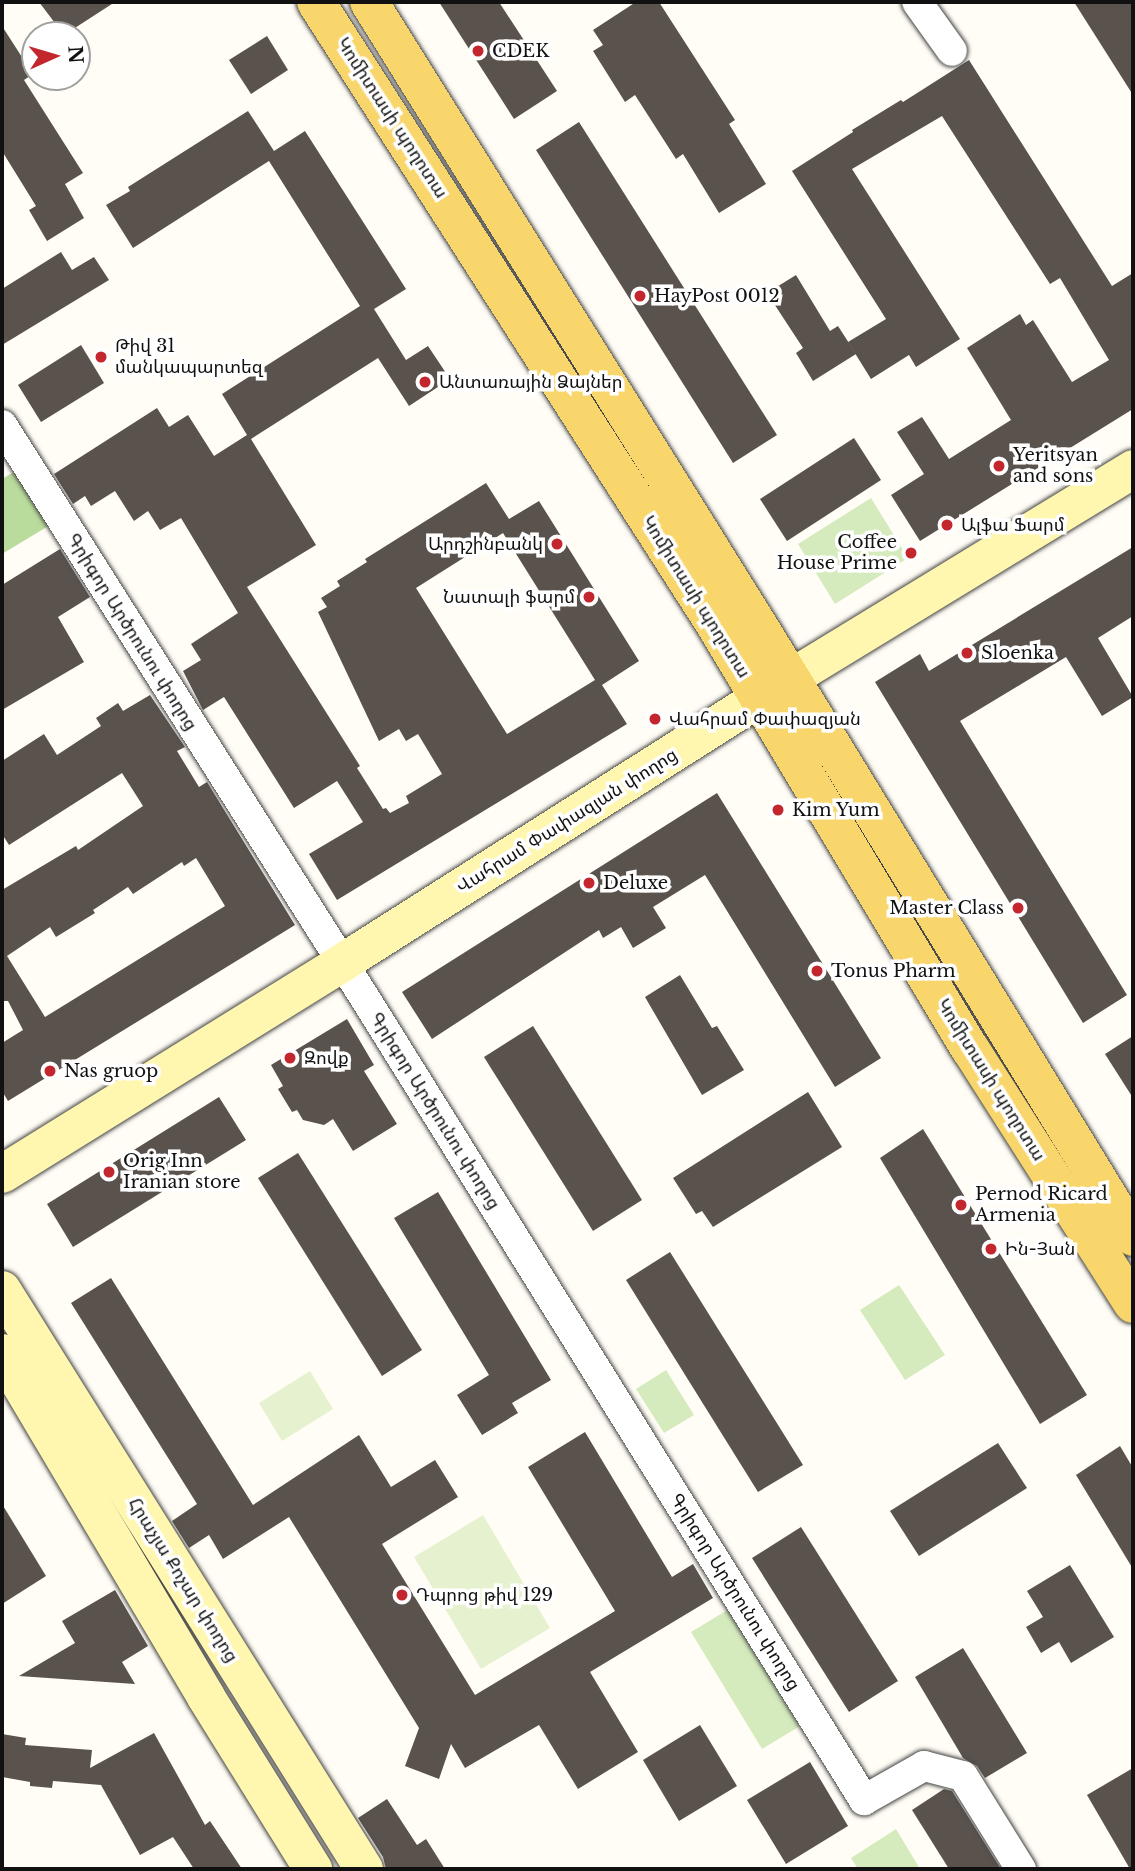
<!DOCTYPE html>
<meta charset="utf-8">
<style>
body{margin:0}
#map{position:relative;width:1135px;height:1871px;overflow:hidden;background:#fffdf5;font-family:"Libre Baskerville","Noto Sans Armenian",serif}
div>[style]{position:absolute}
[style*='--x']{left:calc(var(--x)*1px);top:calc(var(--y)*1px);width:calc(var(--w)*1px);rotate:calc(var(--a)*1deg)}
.green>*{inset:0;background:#d5ebbd}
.forest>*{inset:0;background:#b9dc9c}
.pitch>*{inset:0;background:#e6f2cf}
.building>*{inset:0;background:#5a524d}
.roads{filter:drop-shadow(0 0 2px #444) drop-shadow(0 0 2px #444)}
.street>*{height:30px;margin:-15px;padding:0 15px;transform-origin:15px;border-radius:15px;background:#fff}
.secondary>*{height:38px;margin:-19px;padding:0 19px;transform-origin:19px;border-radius:19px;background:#fff6b0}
.primary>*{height:38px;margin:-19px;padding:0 19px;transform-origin:19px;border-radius:19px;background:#f9d66b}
.dots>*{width:19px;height:19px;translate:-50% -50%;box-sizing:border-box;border:4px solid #fff;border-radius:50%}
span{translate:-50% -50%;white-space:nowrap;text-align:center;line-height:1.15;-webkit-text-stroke:7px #fff;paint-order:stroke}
.poi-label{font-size:18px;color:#111}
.left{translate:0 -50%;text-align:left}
.right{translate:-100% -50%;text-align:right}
.street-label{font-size:18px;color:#111}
.frame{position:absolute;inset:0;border:4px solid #111;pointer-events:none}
.north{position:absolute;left:21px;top:21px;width:70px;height:70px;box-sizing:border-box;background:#fff;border:2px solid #a0a0a0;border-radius:50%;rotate:86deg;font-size:19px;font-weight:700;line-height:28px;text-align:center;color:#111}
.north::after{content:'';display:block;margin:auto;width:24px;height:32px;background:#c4262e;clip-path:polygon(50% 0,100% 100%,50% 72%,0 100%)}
</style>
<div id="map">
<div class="green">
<div style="clip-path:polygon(871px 498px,908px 558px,835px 604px,798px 544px)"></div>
<div style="clip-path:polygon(899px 1285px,945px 1355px,905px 1380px,860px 1310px)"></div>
<div style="clip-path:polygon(666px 1370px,694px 1415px,664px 1433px,636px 1389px)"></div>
<div style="clip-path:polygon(734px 1606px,805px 1723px,762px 1749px,691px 1632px)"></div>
<div style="clip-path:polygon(896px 1829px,920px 1869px,858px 1869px,851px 1858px)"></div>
</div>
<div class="forest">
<div style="clip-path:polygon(17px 470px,50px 525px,2px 554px,2px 479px)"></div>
</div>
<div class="pitch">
<div style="clip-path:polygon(310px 1371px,333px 1409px,282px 1441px,259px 1403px)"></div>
<div style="clip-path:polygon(483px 1515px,550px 1628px,481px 1669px,414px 1557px)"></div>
</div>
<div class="building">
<div style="clip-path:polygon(39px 2px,115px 2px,64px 35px)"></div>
<div style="clip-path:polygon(439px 2px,499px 2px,557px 91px,514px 119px)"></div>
<div style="clip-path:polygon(636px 2px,659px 2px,735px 120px,729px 124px,766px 184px,719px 213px,683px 154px,676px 159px,635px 95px,625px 102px,593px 51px,603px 45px,593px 30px)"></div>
<div style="clip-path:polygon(1074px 2px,1133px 2px,1133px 95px)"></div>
<div style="clip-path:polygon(2px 26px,27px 65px,24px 67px,30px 76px,24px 80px,83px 173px,65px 184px,84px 218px,47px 241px,29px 210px,36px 206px,2px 151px)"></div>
<div style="clip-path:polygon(267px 36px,288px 70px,251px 94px,229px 60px)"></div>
<div style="clip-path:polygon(969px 60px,1112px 286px,1133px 273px,1133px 409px,920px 541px,891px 495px,924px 474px,897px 432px,922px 417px,949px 459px,1011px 420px,967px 348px,1020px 314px,1026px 325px,1033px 320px,1072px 382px,1109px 360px,1060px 278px,1050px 284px,942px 116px,852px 169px,960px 339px,916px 367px,909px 355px,871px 379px,848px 342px,886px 319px,792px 171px,853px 132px,852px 130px,901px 100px,903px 102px)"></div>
<div style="clip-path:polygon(evenodd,248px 111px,274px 151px,305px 131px,406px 289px,374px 309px,406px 360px,428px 346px,450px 379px,409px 406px,378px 358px,251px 439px,316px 545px,247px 587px,360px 766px,357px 768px,383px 809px,386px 808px,390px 813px,409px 803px,406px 796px,442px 774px,418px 734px,406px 741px,399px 729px,379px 741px,318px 612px,327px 607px,321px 598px,340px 586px,337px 581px,367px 562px,365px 559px,486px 483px,509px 519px,539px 501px,639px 661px,602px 685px,627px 724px,337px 900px,309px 854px,363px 822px,337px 781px,294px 808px,224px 697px,203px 710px,183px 671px,201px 660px,191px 644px,238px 613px,181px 518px,160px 530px,148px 511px,134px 521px,115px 491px,91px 506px,85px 496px,73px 504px,54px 474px,157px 408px,169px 427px,188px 415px,214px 456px,247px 435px,222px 394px,360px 306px,269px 161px,133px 248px,106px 205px,130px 191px,128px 187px,248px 111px,503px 533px,595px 680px,507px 734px,416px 588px,503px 533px)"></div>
<div style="clip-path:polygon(579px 122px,777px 435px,733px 463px,536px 150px)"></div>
<div style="clip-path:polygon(61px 252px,72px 270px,94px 257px,109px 280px,2px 345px,2px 289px)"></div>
<div style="clip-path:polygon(796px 275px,830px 331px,838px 326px,856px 354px,813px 381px,796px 353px,803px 348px,767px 293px)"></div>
<div style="clip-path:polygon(81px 345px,104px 383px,41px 422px,18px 385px)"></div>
<div style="clip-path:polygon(854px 438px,881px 480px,787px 541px,760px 499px)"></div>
<div style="clip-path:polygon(1133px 547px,1133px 616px,1098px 638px,1133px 697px,1102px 716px,1066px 657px,960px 721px,1127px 995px,1083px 1023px,875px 682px,920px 654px,929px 671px)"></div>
<div style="clip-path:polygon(60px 549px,90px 597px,58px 617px,84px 662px,2px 710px,2px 585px)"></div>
<div style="clip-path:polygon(evenodd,150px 695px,185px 747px,177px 751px,199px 787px,207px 782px,295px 925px,8px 1101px,2px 1091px,2px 1043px,23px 1030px,8px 1001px,2px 1001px,2px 890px,76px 846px,78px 850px,143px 806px,122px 773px,9px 845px,2px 834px,2px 761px,44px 734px,57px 755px,101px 726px,96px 718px,118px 703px,123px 711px,150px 695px,196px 858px,225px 906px,45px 1017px,7px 956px,50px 927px,56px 937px,95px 913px,93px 910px,128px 887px,133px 894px,182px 862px,184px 866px,196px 858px)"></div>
<div style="clip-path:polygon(717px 793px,881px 1058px,835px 1087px,705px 875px,653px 907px,666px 928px,633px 948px,621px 927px,603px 938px,599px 930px,432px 1039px,402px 992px)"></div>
<div style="clip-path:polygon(680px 975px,712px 1028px,717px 1026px,744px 1070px,702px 1095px,645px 997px)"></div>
<div style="clip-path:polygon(347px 1019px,374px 1065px,364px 1071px,397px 1124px,353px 1151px,333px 1119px,324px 1125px,303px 1120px,297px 1110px,292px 1112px,278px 1089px,283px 1086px,271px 1065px)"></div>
<div style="clip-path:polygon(533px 1026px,642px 1200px,593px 1231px,484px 1057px)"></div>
<div style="clip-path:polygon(1133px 1036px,1133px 1098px,1105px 1054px)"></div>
<div style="clip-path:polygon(808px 1092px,842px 1147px,713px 1227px,702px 1211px,696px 1214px,673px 1178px)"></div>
<div style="clip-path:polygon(219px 1097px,246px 1140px,73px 1247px,47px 1204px)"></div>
<div style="clip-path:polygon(923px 1129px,1087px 1395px,1040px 1424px,880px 1158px)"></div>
<div style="clip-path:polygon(298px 1153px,422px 1350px,382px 1376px,258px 1178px)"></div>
<div style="clip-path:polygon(438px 1192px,551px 1380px,512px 1403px,518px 1413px,482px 1435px,457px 1395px,489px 1375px,394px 1218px)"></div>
<div style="clip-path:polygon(670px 1252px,803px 1465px,758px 1492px,626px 1280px)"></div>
<div style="clip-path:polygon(111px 1278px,253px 1505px,359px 1435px,391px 1487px,435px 1460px,458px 1497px,382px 1544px,475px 1695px,615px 1611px,528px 1467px,585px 1432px,672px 1577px,693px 1564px,713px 1598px,590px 1672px,638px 1752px,578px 1789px,539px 1725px,465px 1768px,451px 1744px,439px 1779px,405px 1766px,419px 1728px,289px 1517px,223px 1559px,209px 1535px,189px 1548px,172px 1521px,197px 1504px,71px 1303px)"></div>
<div style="clip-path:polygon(998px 1443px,1027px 1488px,919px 1556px,890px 1511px)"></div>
<div style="clip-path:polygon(1120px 1446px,1133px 1468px,1133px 1569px,1076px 1475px)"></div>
<div style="clip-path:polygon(2px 1504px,46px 1576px,2px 1604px)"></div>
<div style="clip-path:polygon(801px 1527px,898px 1681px,849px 1712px,752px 1558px)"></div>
<div style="clip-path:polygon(1070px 1565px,1114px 1637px,1071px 1663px,1059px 1642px,1041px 1653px,1026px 1627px,1043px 1617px,1027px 1591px)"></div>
<div style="clip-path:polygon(115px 1590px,148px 1646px,122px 1662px,135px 1684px,19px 1676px,75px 1643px,62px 1621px)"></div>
<div style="clip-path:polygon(963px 1648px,1027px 1753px,985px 1778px,977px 1766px,963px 1758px,915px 1677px)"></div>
<div style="clip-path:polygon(700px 1725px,737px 1786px,679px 1821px,643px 1760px)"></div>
<div style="clip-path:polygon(154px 1733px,205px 1825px,210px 1821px,242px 1869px,194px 1869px,173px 1837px,140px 1855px,101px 1785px,53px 1781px,52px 1788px,30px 1786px,30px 1782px,2px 1777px,2px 1734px,26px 1738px,25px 1745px,92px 1750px,90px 1768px)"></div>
<div style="clip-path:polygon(810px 1762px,848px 1826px,786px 1864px,747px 1800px)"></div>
<div style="clip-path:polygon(1133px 1768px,1133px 1869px,1130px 1869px,1087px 1795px)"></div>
<div style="clip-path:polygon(944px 1789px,952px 1791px,1001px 1869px,949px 1869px,912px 1810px)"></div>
<div style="clip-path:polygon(387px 1799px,417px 1845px,426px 1839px,445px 1869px,386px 1869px,383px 1857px,358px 1818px)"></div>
</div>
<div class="roads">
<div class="street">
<div style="--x:917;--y:2;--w:60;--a:54.5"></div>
<div style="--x:2;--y:425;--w:684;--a:57.66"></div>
<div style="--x:368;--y:1003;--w:939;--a:58.1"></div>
<div style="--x:864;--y:1800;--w:69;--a:-29.5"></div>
<div style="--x:924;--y:1766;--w:40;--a:14.4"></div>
<div style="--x:963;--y:1776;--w:110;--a:58.1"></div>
</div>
<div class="secondary">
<div style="--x:2;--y:1174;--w:400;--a:-31.8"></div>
<div style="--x:342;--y:963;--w:532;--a:-32.41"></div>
<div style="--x:791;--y:678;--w:401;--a:-31.4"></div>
<div style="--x:2;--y:1290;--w:683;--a:57.99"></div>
<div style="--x:2;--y:1353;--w:400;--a:59.3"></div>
<div style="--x:206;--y:1697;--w:203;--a:58.1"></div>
</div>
<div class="primary">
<div style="--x:316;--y:2;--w:738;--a:57.34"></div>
<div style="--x:714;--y:623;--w:498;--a:59"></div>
<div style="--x:971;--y:1050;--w:301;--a:57.5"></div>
<div style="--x:369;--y:2;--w:738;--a:58.01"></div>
<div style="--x:760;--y:628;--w:714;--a:58.51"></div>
</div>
</div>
<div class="dots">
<div style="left:478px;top:51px;background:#c4262e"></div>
<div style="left:640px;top:296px;background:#c4262e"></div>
<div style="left:101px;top:357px;background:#c4262e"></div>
<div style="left:425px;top:382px;background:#c4262e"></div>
<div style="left:999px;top:466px;background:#c4262e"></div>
<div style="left:947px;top:525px;background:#c4262e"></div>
<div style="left:557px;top:544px;background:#c4262e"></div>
<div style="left:911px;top:553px;background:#c4262e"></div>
<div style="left:589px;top:597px;background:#c4262e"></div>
<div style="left:967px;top:653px;background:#c4262e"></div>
<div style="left:655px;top:719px;background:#c4262e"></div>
<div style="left:778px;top:810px;background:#c4262e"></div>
<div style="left:589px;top:883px;background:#c4262e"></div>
<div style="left:1018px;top:908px;background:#c4262e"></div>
<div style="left:817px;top:971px;background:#c4262e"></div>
<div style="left:290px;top:1058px;background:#c4262e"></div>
<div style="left:50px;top:1071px;background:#c4262e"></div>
<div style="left:109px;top:1172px;background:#c4262e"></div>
<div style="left:961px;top:1205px;background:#c4262e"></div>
<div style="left:991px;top:1249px;background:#c4262e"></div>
<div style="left:402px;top:1595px;background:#c4262e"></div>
</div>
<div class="poi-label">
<span class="left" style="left:492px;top:51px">CDEK</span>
<span class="left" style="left:654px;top:296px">HayPost 0012</span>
<span class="left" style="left:115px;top:357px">Թիվ 31<br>մանկապարտեզ</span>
<span class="left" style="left:439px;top:382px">Անտառային Ձայներ</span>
<span class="left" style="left:1013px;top:466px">Yeritsyan<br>and sons</span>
<span class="left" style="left:961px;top:525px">Ալֆա Ֆարմ</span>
<span class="right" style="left:897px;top:553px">Coffee<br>House Prime</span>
<span class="right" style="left:543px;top:544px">Արդշինբանկ</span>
<span class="right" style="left:575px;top:597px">Նատալի ֆարմ</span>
<span class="left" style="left:981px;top:653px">Sloenka</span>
<span class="left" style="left:669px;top:719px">Վահրամ Փափազյան</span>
<span class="left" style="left:792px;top:810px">Kim Yum</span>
<span class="left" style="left:603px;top:883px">Deluxe</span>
<span class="right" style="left:1004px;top:908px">Master Class</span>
<span class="left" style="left:831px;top:971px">Tonus Pharm</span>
<span class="left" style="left:304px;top:1058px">Զովք</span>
<span class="left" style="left:64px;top:1071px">Nas gruop</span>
<span class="left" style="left:123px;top:1172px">Orig Inn<br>Iranian store</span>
<span class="left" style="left:975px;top:1205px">Pernod Ricard<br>Armenia</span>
<span class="left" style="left:1005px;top:1249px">Ին-Յան</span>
<span class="left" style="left:416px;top:1595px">Դպրոց թիվ 129</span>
</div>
<div class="street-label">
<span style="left:392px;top:118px;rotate:57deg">Կոմիտասի պողոտա</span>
<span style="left:696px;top:597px;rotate:58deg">Կոմիտասի պողոտա</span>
<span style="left:132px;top:632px;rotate:58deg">Գրիգոր Արծրունու փողոց</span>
<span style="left:567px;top:821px;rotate:-32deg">Վահրամ Փափազյան փողոց</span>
<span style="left:991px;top:1080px;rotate:58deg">Կոմիտասի պողոտա</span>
<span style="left:435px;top:1111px;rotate:58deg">Գրիգոր Արծրունու փողոց</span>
<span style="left:183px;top:1580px;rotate:58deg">Հրաչյա Քոչար փողոց</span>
<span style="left:735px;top:1592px;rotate:58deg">Գրիգոր Արծրունու փողոց</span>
</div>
<div class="frame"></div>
<div class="north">N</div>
</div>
